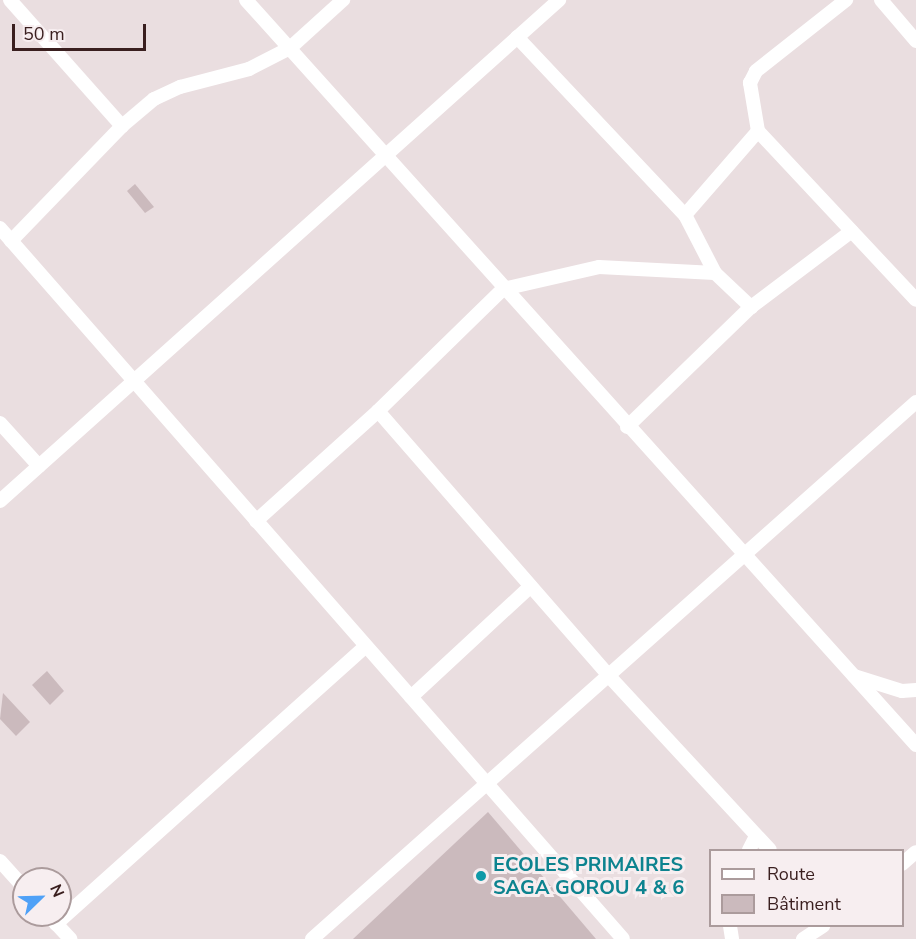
<!DOCTYPE html>
<meta charset="utf-8">
<style>
body{margin:0}
#map{position:relative;width:916px;height:939px;overflow:hidden;background:#eadee0;font-family:"Nunito Sans",sans-serif}
div>[style]{position:absolute}
[style*='--x']{left:calc(var(--x)*1px);top:calc(var(--y)*1px);width:calc(var(--w)*1px);rotate:calc(var(--a)*1deg)}
.building>*{inset:0;background:#cbbabd}
.minor>*{height:14px;margin:-7px;padding:0 7px;transform-origin:7px;border-radius:7px;background:#fff}
.dots>*{width:16px;height:16px;translate:-50% -50%;box-sizing:border-box;border:3px solid #f7eef0;border-radius:50%}
span{translate:-50% -50%;white-space:nowrap;text-align:center;line-height:1.15;-webkit-text-stroke:6px #f7eef0;paint-order:stroke}
.culture-label{font-size:20px;color:#0d838f;font-weight:700}
.left{translate:0 -50%;text-align:left}
.legend{position:absolute;left:709px;top:849px;width:195px;height:78px;box-sizing:border-box;background:#f7eef0;border:2px solid #ab9b9c;margin:0;padding:8px 10px;list-style:none;font-size:18px;color:#3a1f1f}
.legend li{display:flex;align-items:center;gap:12px;height:30px}
.legend b{width:30px;border:2px solid #ab9b9c}
.north{position:absolute;left:12px;top:867px;width:60px;height:60px;box-sizing:border-box;background:#f7eef0;border:2px solid #ab9b9c;border-radius:50%;rotate:67deg;font-size:16px;font-weight:700;line-height:24px;text-align:center;color:#3a1f1f}
.north::after{content:'';display:block;margin:auto;width:21px;height:27px;background:#4fa1f7;clip-path:polygon(50% 0,100% 100%,50% 72%,0 100%)}
.scale{position:absolute;left:12px;top:24px;width:134px;height:27px;box-sizing:border-box;border:3px solid #3a1f1f;border-top:0;padding-left:8px;font-size:18px;line-height:21px;white-space:nowrap;color:#3a1f1f;-webkit-text-stroke:4px #f7eef0;paint-order:stroke}
</style>
<div id="map">
<div class="building">
<div style="clip-path:polygon(135px 184px,154px 207px,145px 213px,127px 191px)"></div>
<div style="clip-path:polygon(47px 671px,64px 691px,50px 705px,32px 685px)"></div>
<div style="clip-path:polygon(3px 693px,30px 722px,16px 736px,0 719px)"></div>
<div style="clip-path:polygon(488px 812px,596px 939px,353px 939px)"></div>
</div>
<div class="minor">
<div style="--x:10;--y:0;--w:169;--a:48.4"></div>
<div style="--x:246;--y:0;--w:1002;--a:48.03"></div>
<div style="--x:881;--y:0;--w:54;--a:49.5"></div>
<div style="--x:517;--y:37;--w:245;--a:46.7"></div>
<div style="--x:758;--y:131;--w:231;--a:46.9"></div>
<div style="--x:0;--y:228;--w:945;--a:48.77"></div>
<div style="--x:11;--y:241;--w:160;--a:-46"></div>
<div style="--x:122;--y:126;--w:42;--a:-40.2"></div>
<div style="--x:154;--y:99;--w:29;--a:-25"></div>
<div style="--x:180;--y:87;--w:71;--a:-14.6"></div>
<div style="--x:249;--y:69;--w:46;--a:-27.1"></div>
<div style="--x:290;--y:48;--w:72;--a:-42.2"></div>
<div style="--x:715;--y:273;--w:50;--a:43.4"></div>
<div style="--x:751;--y:307;--w:126;--a:-37"></div>
<div style="--x:378;--y:411;--w:350;--a:48.9"></div>
<div style="--x:608;--y:675;--w:238;--a:47.2"></div>
<div style="--x:0;--y:423;--w:58;--a:47.8"></div>
<div style="--x:627;--y:427;--w:173;--a:-44.1"></div>
<div style="--x:0;--y:501;--w:751;--a:-41.87"></div>
<div style="--x:256;--y:521;--w:164;--a:-42"></div>
<div style="--x:378;--y:411;--w:175;--a:-44.3"></div>
<div style="--x:503;--y:289;--w:98;--a:-12.9"></div>
<div style="--x:599;--y:267;--w:116;--a:3"></div>
<div style="--x:715;--y:273;--w:65;--a:-117.3"></div>
<div style="--x:685;--y:215;--w:111;--a:-49"></div>
<div style="--x:758;--y:131;--w:49;--a:-99.5"></div>
<div style="--x:750;--y:83;--w:13;--a:-63"></div>
<div style="--x:756;--y:71;--w:115;--a:-38.3"></div>
<div style="--x:854;--y:676;--w:50;--a:17.4"></div>
<div style="--x:902;--y:691;--w:14;--a:-4"></div>
<div style="--x:411;--y:697;--w:163;--a:-42.8"></div>
<div style="--x:749;--y:850;--w:16;--a:-63"></div>
<div style="--x:0;--y:861;--w:36;--a:48"></div>
<div style="--x:902;--y:864;--w:18;--a:-41"></div>
<div style="--x:48;--y:915;--w:33;--a:47"></div>
<div style="--x:56;--y:924;--w:416;--a:-41.9"></div>
<div style="--x:730;--y:926;--w:13;--a:81"></div>
<div style="--x:312;--y:939;--w:808;--a:-41.64"></div>
<div style="--x:803;--y:939;--w:24;--a:-33"></div>
</div>
<div class="dots">
<div style="left:481px;top:876px;background:#0f9aa8"></div>
</div>
<div class="culture-label">
<span class="left" style="left:493px;top:876px">ECOLES PRIMAIRES<br>SAGA GOROU 4 &amp; 6</span>
</div>
<ul class="legend">
<li><b style="height:8px;background:#fff"></b>Route</li>
<li><b style="height:16px;background:#cbbabd"></b>Bâtiment</li>
</ul>
<div class="north">N</div>
<div class="scale">50 m</div>
</div>
